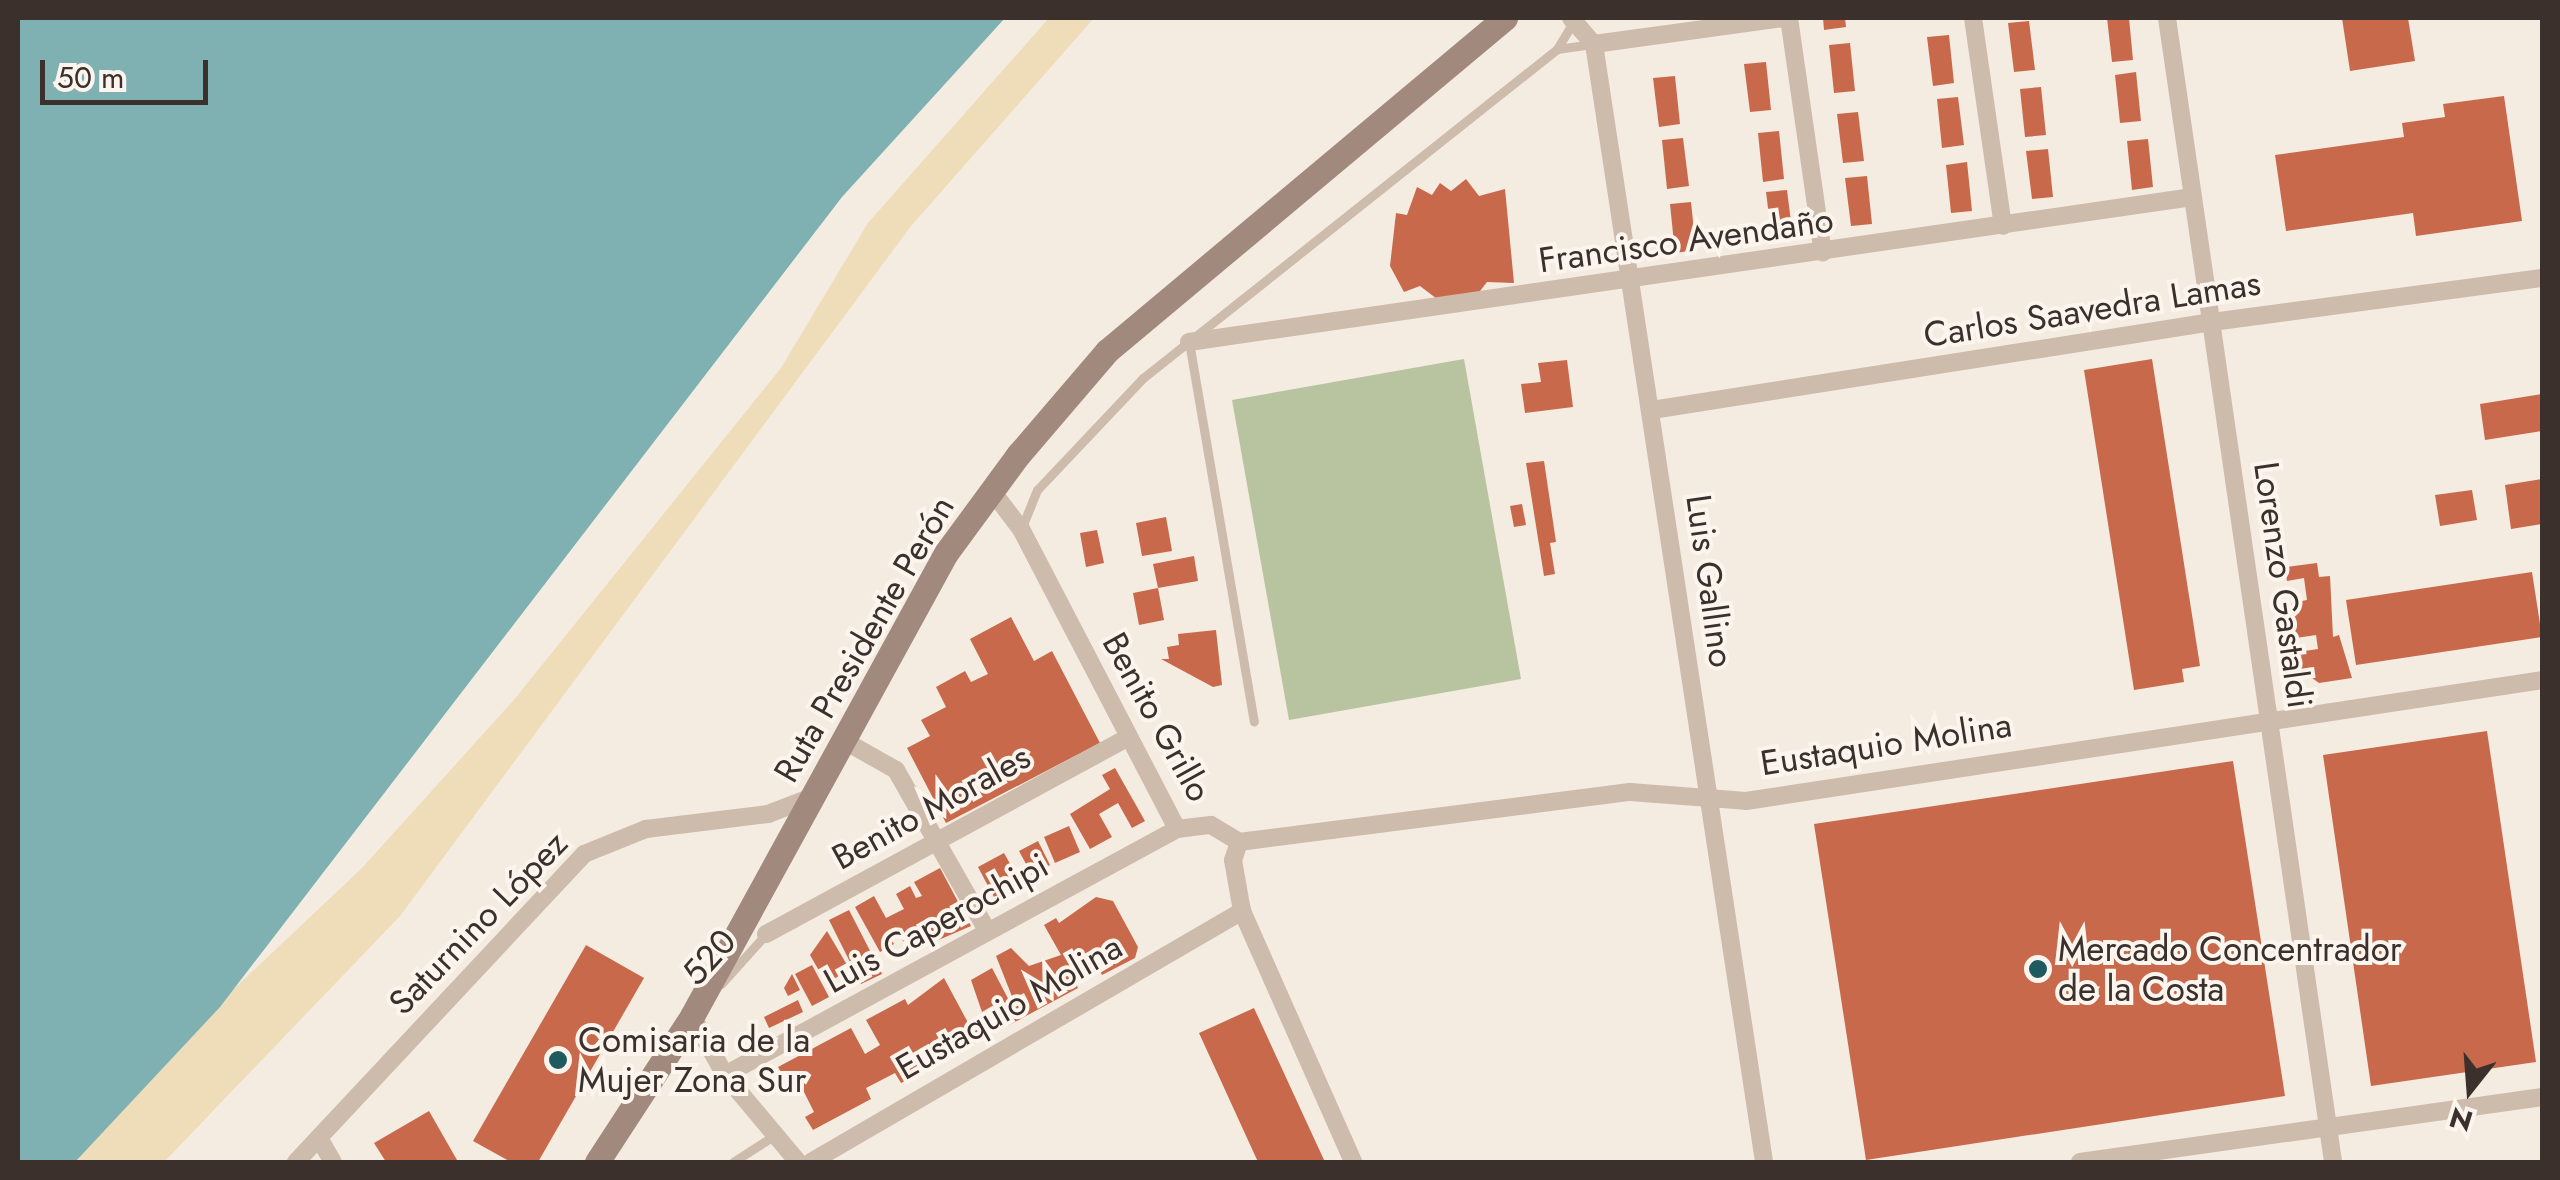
<!DOCTYPE html>
<meta charset="utf-8">
<style>
body{margin:0}
#map{position:relative;width:2560px;height:1180px;overflow:hidden;background:#f4ebe1;font-family:Jost,sans-serif}
div>[style]{position:absolute}
[style*='--x']{left:calc(var(--x)*1px);top:calc(var(--y)*1px);width:calc(var(--w)*1px);rotate:calc(var(--a)*1deg)}
.green>*{inset:0;background:#b8c4a0}
.sand>*{inset:0;background:#efdcb8}
.water>*{inset:0;background:#7fb0b2}
.building>*{inset:0;background:#c8694b}
.lane>*{height:9px;margin:-4.5px;padding:0 4.5px;transform-origin:4.5px;border-radius:4.5px;background:#cdbbac}
.street>*{height:18px;margin:-9px;padding:0 9px;transform-origin:9px;border-radius:9px;background:#cdbbac}
.secondary>*{height:25px;margin:-12.5px;padding:0 12.5px;transform-origin:12.5px;border-radius:12.5px;background:#a18a7d}
.dots>*{width:28px;height:28px;translate:-50% -50%;box-sizing:border-box;border:5px solid #fbf5ee;border-radius:50%}
span{translate:-50% -50%;white-space:nowrap;text-align:center;line-height:1.15;-webkit-text-stroke:8px #fbf5ee;paint-order:stroke}
.street-label{font-size:35px;color:#3b302b}
.poi-label{font-size:35px;color:#3b302b}
.left{translate:0 -50%;text-align:left}
.frame{position:absolute;inset:0;border:20px solid #3b302b;pointer-events:none}
.north{position:absolute;left:2420px;top:1040px;width:100px;height:100px;-webkit-text-stroke:8px #fbf5ee;paint-order:stroke;rotate:197deg;font-size:28px;font-weight:700;line-height:40px;text-align:center;color:#3b302b}
.north::after{content:'';display:block;margin:auto;width:35px;height:45px;background:#3b302b;clip-path:polygon(50% 0,100% 100%,50% 72%,0 100%)}
.scale{position:absolute;left:40px;top:60px;width:168px;height:45px;box-sizing:border-box;border:5px solid #3b302b;border-top:0;padding-left:12px;font-size:30px;line-height:35px;white-space:nowrap;color:#3b302b;-webkit-text-stroke:8px #fbf5ee;paint-order:stroke}
</style>
<div id="map">
<div class="green">
<div style="clip-path:polygon(1464px 359px,1521px 679px,1289px 720px,1232px 400px)"></div>
</div>
<div class="sand">
<div style="clip-path:polygon(1049px 18px,1094px 18px,911px 226px,400px 916px,164px 1162px,69px 1162px,148px 1070px,362px 868px,513px 701px,781px 368px,868px 223px)"></div>
</div>
<div class="water">
<div style="clip-path:polygon(18px 18px,1005px 18px,842px 197px,220px 1007px,75px 1162px,18px 1162px)"></div>
</div>
<div class="building">
<div style="clip-path:polygon(1823px 18px,1845px 18px,1846px 27px,1824px 30px)"></div>
<div style="clip-path:polygon(2107px 18px,2129px 18px,2133px 60px,2112px 62px)"></div>
<div style="clip-path:polygon(2342px 18px,2408px 18px,2415px 61px,2350px 71px)"></div>
<div style="clip-path:polygon(2029px 21px,2035px 70px,2014px 72px,2008px 23px)"></div>
<div style="clip-path:polygon(1949px 35px,1954px 83px,1933px 86px,1927px 37px)"></div>
<div style="clip-path:polygon(1850px 43px,1855px 91px,1834px 93px,1829px 45px)"></div>
<div style="clip-path:polygon(1766px 62px,1771px 110px,1750px 112px,1744px 64px)"></div>
<div style="clip-path:polygon(2136px 72px,2141px 121px,2120px 123px,2115px 75px)"></div>
<div style="clip-path:polygon(1675px 76px,1680px 124px,1659px 127px,1653px 78px)"></div>
<div style="clip-path:polygon(2041px 87px,2046px 135px,2025px 137px,2020px 89px)"></div>
<div style="clip-path:polygon(2504px 96px,2522px 221px,2416px 236px,2413px 213px,2286px 231px,2275px 155px,2404px 137px,2402px 123px,2445px 117px,2443px 104px)"></div>
<div style="clip-path:polygon(1958px 97px,1964px 145px,1942px 148px,1937px 99px)"></div>
<div style="clip-path:polygon(1858px 112px,1864px 161px,1843px 163px,1837px 114px)"></div>
<div style="clip-path:polygon(1779px 131px,1784px 179px,1763px 182px,1758px 133px)"></div>
<div style="clip-path:polygon(1683px 138px,1689px 186px,1667px 189px,1662px 140px)"></div>
<div style="clip-path:polygon(2148px 139px,2153px 187px,2132px 190px,2127px 141px)"></div>
<div style="clip-path:polygon(2048px 149px,2053px 197px,2032px 199px,2026px 151px)"></div>
<div style="clip-path:polygon(1967px 162px,1972px 211px,1951px 213px,1946px 165px)"></div>
<div style="clip-path:polygon(1867px 176px,1872px 224px,1851px 226px,1845px 178px)"></div>
<div style="clip-path:polygon(1466px 179px,1479px 196px,1505px 189px,1514px 283px,1487px 282px,1470px 304px,1445px 305px,1420px 286px,1404px 292px,1390px 266px,1396px 213px,1407px 215px,1417px 187px,1432px 195px,1440px 183px,1451px 191px)"></div>
<div style="clip-path:polygon(1787px 190px,1793px 238px,1772px 240px,1766px 192px)"></div>
<div style="clip-path:polygon(1691px 202px,1696px 250px,1675px 253px,1670px 204px)"></div>
<div style="clip-path:polygon(2152px 359px,2200px 666px,2182px 669px,2184px 682px,2134px 690px,2084px 370px)"></div>
<div style="clip-path:polygon(1567px 360px,1573px 407px,1525px 413px,1521px 384px,1541px 382px,1538px 363px)"></div>
<div style="clip-path:polygon(2542px 394px,2542px 431px,2485px 440px,2480px 404px)"></div>
<div style="clip-path:polygon(1544px 461px,1556px 542px,1550px 543px,1555px 574px,1544px 576px,1526px 463px)"></div>
<div style="clip-path:polygon(2542px 479px,2542px 524px,2511px 529px,2505px 485px)"></div>
<div style="clip-path:polygon(2472px 490px,2477px 520px,2440px 526px,2435px 495px)"></div>
<div style="clip-path:polygon(1522px 504px,1526px 525px,1514px 527px,1510px 506px)"></div>
<div style="clip-path:polygon(1166px 517px,1172px 551px,1142px 556px,1136px 523px)"></div>
<div style="clip-path:polygon(1097px 530px,1104px 563px,1086px 567px,1080px 533px)"></div>
<div style="clip-path:polygon(1194px 556px,1198px 581px,1158px 588px,1153px 564px)"></div>
<div style="clip-path:polygon(2317px 563px,2319px 577px,2330px 576px,2333px 637px,2339px 635px,2352px 678px,2319px 683px,2301px 670px,2298px 652px,2318px 649px,2316px 635px,2296px 638px,2291px 603px,2307px 600px,2304px 578px,2287px 581px,2285px 567px)"></div>
<div style="clip-path:polygon(2532px 572px,2542px 637px,2356px 665px,2346px 600px)"></div>
<div style="clip-path:polygon(1158px 588px,1164px 620px,1139px 625px,1133px 593px)"></div>
<div style="clip-path:polygon(1011px 617px,1034px 661px,1052px 651px,1100px 743px,946px 823px,907px 748px,930px 736px,921px 720px,946px 707px,936px 687px,965px 671px,971px 682px,988px 674px,970px 639px)"></div>
<div style="clip-path:polygon(1216px 630px,1222px 685px,1213px 687px,1161px 659px,1169px 659px,1167px 647px,1179px 645px,1178px 634px)"></div>
<div style="clip-path:polygon(2487px 731px,2536px 1062px,2371px 1086px,2323px 755px)"></div>
<div style="clip-path:polygon(2233px 761px,2285px 1096px,1866px 1160px,1814px 824px)"></div>
<div style="clip-path:polygon(1115px 768px,1145px 821px,1132px 828px,1118px 803px,1099px 814px,1112px 837px,1090px 849px,1070px 814px,1110px 789px,1102px 775px)"></div>
<div style="clip-path:polygon(1069px 826px,1080px 852px,1055px 863px,1044px 837px)"></div>
<div style="clip-path:polygon(1038px 841px,1050px 865px,1032px 875px,1019px 851px)"></div>
<div style="clip-path:polygon(1004px 853px,1023px 887px,996px 901px,978px 867px)"></div>
<div style="clip-path:polygon(940px 868px,971px 926px,920px 948px,917px 942px,908px 947px,895px 931px,888px 934px,894px 944px,880px 952px,855px 907px,874px 896px,886px 918px,904px 909px,896px 894px,910px 886px,916px 898px,922px 896px,914px 882px)"></div>
<div style="clip-path:polygon(1096px 897px,1113px 901px,1138px 947px,1135px 958px,1102px 975px,1098px 967px,1074px 980px,1078px 988px,1000px 1030px,994px 1005px,982px 1012px,971px 980px,992px 968px,1013px 1008px,1028px 1001px,1024px 993px,1013px 999px,996px 956px,1011px 948px,1029px 966px,1061px 955px,1044px 925px,1056px 918px,1059px 923px)"></div>
<div style="clip-path:polygon(849px 910px,882px 974px,861px 984px,829px 920px)"></div>
<div style="clip-path:polygon(827px 931px,850px 970px,826px 983px,810px 955px)"></div>
<div style="clip-path:polygon(586px 945px,644px 978px,538px 1162px,511px 1162px,473px 1141px)"></div>
<div style="clip-path:polygon(812px 965px,829px 997px,812px 1006px,795px 974px)"></div>
<div style="clip-path:polygon(792px 974px,800px 990px,788px 996px,784px 988px)"></div>
<div style="clip-path:polygon(944px 978px,973px 1032px,986px 1025px,991px 1035px,956px 1053px,951px 1043px,952px 1056px,901px 1083px,895px 1073px,866px 1088px,871px 1099px,813px 1130px,805px 1117px,814px 1112px,803px 1090px,794px 1095px,778px 1067px,851px 1028px,865px 1054px,880px 1045px,866px 1020px,905px 999px,908px 1005px)"></div>
<div style="clip-path:polygon(798px 1000px,803px 1012px,769px 1028px,764px 1017px)"></div>
<div style="clip-path:polygon(1254px 1008px,1318px 1147px,1325px 1162px,1258px 1162px,1199px 1033px)"></div>
<div style="clip-path:polygon(429px 1111px,457px 1160px,386px 1162px,374px 1143px)"></div>
</div>
<div class="lane">
<div style="--x:1557;--y:49;--w:35;--a:-59"></div>
<div style="--x:1189;--y:342;--w:385;--a:80.3"></div>
<div style="--x:1022;--y:527;--w:40;--a:-68"></div>
<div style="--x:1037;--y:490;--w:154;--a:-46.6"></div>
<div style="--x:1143;--y:378;--w:529;--a:-38.47"></div>
<div style="--x:1557;--y:49;--w:37;--a:-8"></div>
<div style="--x:721;--y:984;--w:67;--a:-48"></div>
<div style="--x:733;--y:1162;--w:50;--a:-32.7"></div>
</div>
<div class="street">
<div style="--x:1571;--y:18;--w:35;--a:49"></div>
<div style="--x:1594;--y:44;--w:1131;--a:81.35"></div>
<div style="--x:1789;--y:18;--w:237;--a:81.8"></div>
<div style="--x:1973;--y:18;--w:210;--a:81.8"></div>
<div style="--x:2167;--y:18;--w:1156;--a:81.74"></div>
<div style="--x:1594;--y:44;--w:191;--a:-7.8"></div>
<div style="--x:1189;--y:342;--w:1014;--a:-8.22"></div>
<div style="--x:1652;--y:410;--w:567;--a:-8.93"></div>
<div style="--x:2212;--y:322;--w:333;--a:-7.6"></div>
<div style="--x:992;--y:491;--w:48;--a:52.7"></div>
<div style="--x:1021;--y:529;--w:338;--a:62.5"></div>
<div style="--x:1177;--y:829;--w:34;--a:-7"></div>
<div style="--x:1211;--y:825;--w:33;--a:31"></div>
<div style="--x:843;--y:740;--w:61;--a:29.5"></div>
<div style="--x:896;--y:770;--w:186;--a:60.4"></div>
<div style="--x:1239;--y:842;--w:394;--a:-7.3"></div>
<div style="--x:1630;--y:792;--w:116;--a:4.4"></div>
<div style="--x:1746;--y:801;--w:805;--a:-8.64"></div>
<div style="--x:1239;--y:842;--w:19;--a:108"></div>
<div style="--x:1233;--y:860;--w:52;--a:80"></div>
<div style="--x:1242;--y:911;--w:274;--a:66.1"></div>
<div style="--x:766;--y:934;--w:411;--a:-28.5"></div>
<div style="--x:692;--y:1016;--w:68;--a:60.8"></div>
<div style="--x:725;--y:1075;--w:114;--a:50"></div>
<div style="--x:725;--y:1075;--w:515;--a:-28.56"></div>
<div style="--x:319;--y:1138;--w:28;--a:60"></div>
<div style="--x:296;--y:1162;--w:422;--a:-46.9"></div>
<div style="--x:584;--y:854;--w:67;--a:-22"></div>
<div style="--x:646;--y:829;--w:123;--a:-7"></div>
<div style="--x:768;--y:814;--w:47;--a:-21.1"></div>
<div style="--x:811;--y:1162;--w:499;--a:-30.2"></div>
<div style="--x:2080;--y:1162;--w:467;--a:-8"></div>
</div>
<div class="secondary">
<div style="--x:597;--y:1162;--w:174;--a:-56.9"></div>
<div style="--x:692;--y:1016;--w:528;--a:-61.25"></div>
<div style="--x:946;--y:553;--w:122;--a:-53.7"></div>
<div style="--x:1018;--y:455;--w:137;--a:-49.4"></div>
<div style="--x:1107;--y:351;--w:519;--a:-39.92"></div>
</div>
<div class="dots">
<div style="left:2038px;top:969px;background:#1f5a5e"></div>
<div style="left:558px;top:1060px;background:#1f5a5e"></div>
</div>
<div class="street-label">
<span style="left:1686px;top:240px;rotate:-8deg">Francisco Avendaño</span>
<span style="left:2092px;top:309px;rotate:-9deg">Carlos Saavedra Lamas</span>
<span style="left:1710px;top:581px;rotate:82deg">Luis Gallino</span>
<span style="left:2283px;top:585px;rotate:82deg">Lorenzo Gastaldi</span>
<span style="left:864px;top:639px;rotate:-60deg">Ruta Presidente Perón</span>
<span style="left:1157px;top:717px;rotate:61deg">Benito Grillo</span>
<span style="left:1886px;top:744px;rotate:-9deg">Eustaquio Molina</span>
<span style="left:931px;top:807px;rotate:-29deg">Benito Morales</span>
<span style="left:478px;top:923px;rotate:-46deg">Saturnino López</span>
<span style="left:936px;top:923px;rotate:-29deg">Luis Caperochipi</span>
<span style="left:709px;top:957px;rotate:-48deg">520</span>
<span style="left:1009px;top:1007px;rotate:-30deg">Eustaquio Molina</span>
</div>
<div class="poi-label">
<span class="left" style="left:2058px;top:969px">Mercado Concentrador<br>de la Costa</span>
<span class="left" style="left:578px;top:1060px">Comisaria de la<br>Mujer Zona Sur</span>
</div>
<div class="frame"></div>
<div class="north">N</div>
<div class="scale">50 m</div>
</div>
